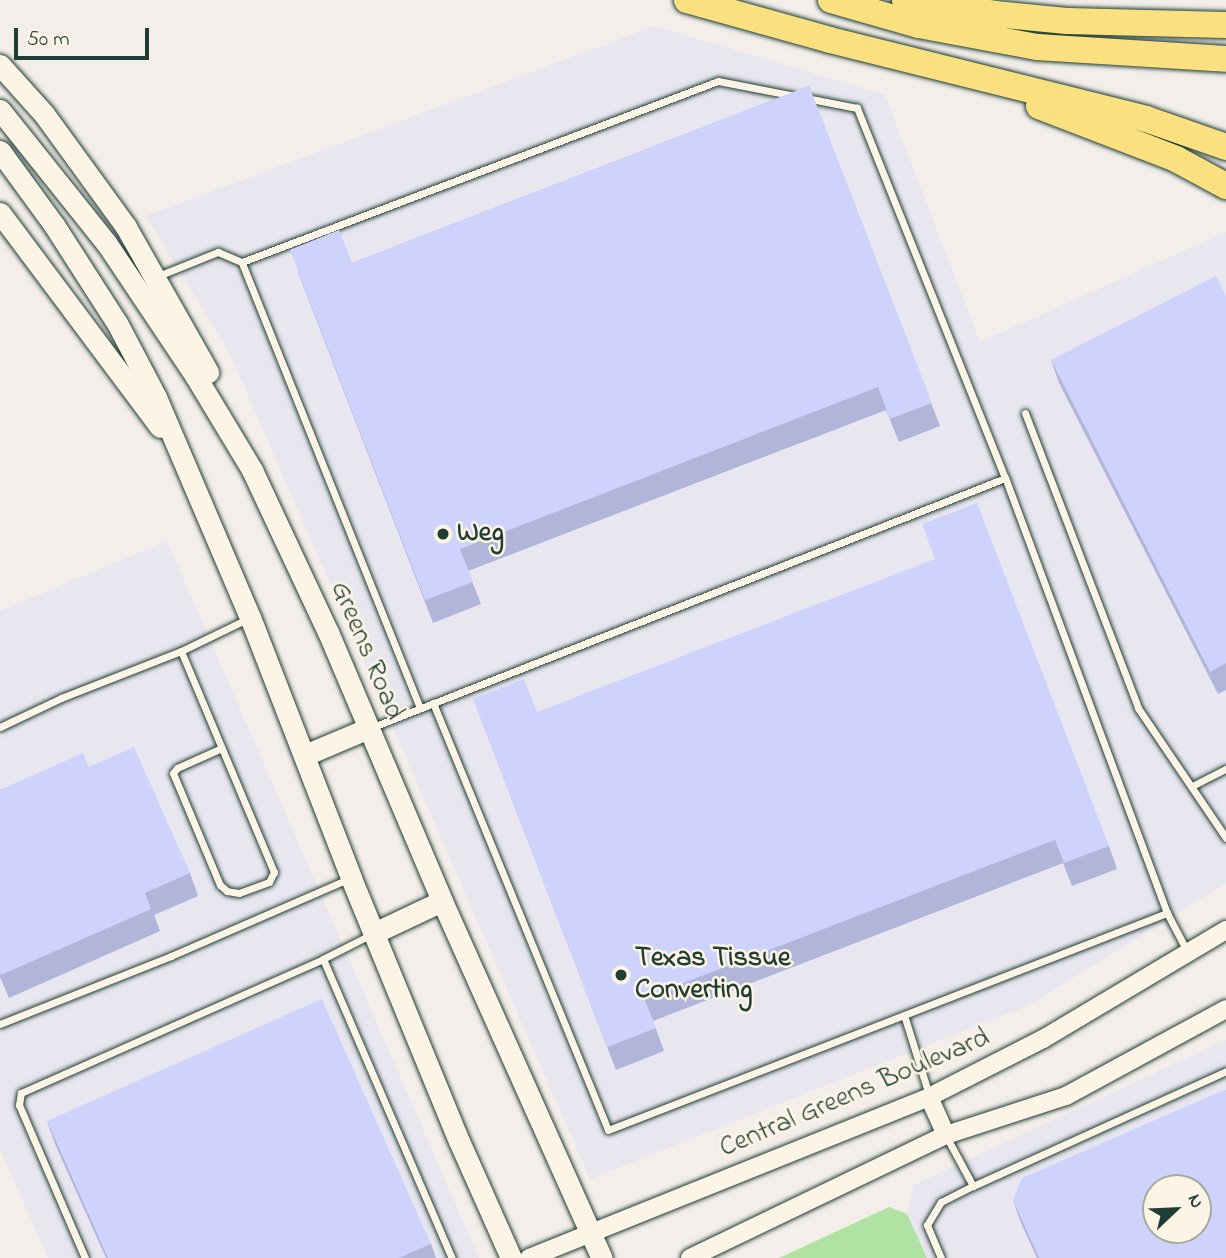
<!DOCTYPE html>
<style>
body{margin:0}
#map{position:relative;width:1226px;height:1258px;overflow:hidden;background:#f3eeea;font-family:"Indie Flower",sans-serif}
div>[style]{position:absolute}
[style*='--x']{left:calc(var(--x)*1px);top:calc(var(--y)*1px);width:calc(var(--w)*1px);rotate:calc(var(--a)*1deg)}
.built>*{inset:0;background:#e8e6ef}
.green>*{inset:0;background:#b0e2a3}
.roads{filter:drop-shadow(0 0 2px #1f3d34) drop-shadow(0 0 2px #1f3d34)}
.service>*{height:7px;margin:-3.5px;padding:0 3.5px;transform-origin:3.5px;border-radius:3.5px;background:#fcf5e5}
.tertiary>*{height:18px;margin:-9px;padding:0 9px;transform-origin:9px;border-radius:9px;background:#fcf5e5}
.secondary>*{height:21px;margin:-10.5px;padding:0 10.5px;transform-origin:10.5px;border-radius:10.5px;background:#fcf5e5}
.motorway>*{height:26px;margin:-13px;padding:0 13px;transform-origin:13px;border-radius:13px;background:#fbe080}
.wall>*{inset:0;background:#b0b5d9}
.building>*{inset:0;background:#cdd3fc}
.dots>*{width:19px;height:19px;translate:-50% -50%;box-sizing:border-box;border:4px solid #fcf5e5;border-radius:50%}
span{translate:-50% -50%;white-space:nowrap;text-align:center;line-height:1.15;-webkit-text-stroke:5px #fcf5e5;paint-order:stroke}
.poi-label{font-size:28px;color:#1f3d34;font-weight:700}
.left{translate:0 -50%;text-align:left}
.street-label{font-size:28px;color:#1f3d34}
.north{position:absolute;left:1142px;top:1174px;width:70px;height:70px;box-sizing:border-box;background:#fcf5e5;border:2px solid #a4ab9e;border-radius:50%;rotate:67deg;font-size:19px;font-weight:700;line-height:28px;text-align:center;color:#1f3d34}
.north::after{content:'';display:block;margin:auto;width:24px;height:32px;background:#1f3d34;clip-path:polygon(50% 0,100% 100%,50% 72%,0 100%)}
.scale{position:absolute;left:14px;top:28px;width:135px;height:32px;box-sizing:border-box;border:4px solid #1f3d34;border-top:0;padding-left:9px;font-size:21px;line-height:24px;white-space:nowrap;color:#1f3d34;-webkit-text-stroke:5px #fcf5e5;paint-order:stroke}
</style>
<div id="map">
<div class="built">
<div style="clip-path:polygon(655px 26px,885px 95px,980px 342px,1226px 232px,1226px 883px,1029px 1005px,590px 1179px,229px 352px,146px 216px)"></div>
<div style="clip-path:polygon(167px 541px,479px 1258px,48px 1258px,0 1149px,0 611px)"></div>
<div style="clip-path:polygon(evenodd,1226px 1040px,1226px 1258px,927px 1258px,907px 1214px,914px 1185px,1226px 1040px,1156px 1188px,1198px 1188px,1198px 1230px,1156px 1230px,1156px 1188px)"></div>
</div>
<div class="green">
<div style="clip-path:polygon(889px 1207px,907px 1214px,927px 1258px,779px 1258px)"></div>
</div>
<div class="roads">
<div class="service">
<div style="--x:158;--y:276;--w:65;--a:-21.8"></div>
<div style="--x:218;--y:252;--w:26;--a:23"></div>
<div style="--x:1025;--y:413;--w:316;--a:69"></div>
<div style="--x:1138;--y:708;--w:157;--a:55.9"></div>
<div style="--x:181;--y:651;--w:240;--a:67.2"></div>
<div style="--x:274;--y:872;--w:11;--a:117"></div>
<div style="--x:269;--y:882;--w:32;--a:160"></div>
<div style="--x:239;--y:893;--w:12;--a:-171"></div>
<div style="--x:227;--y:891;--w:9;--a:-139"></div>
<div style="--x:220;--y:885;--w:121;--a:-112.8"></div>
<div style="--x:173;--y:773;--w:6;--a:-51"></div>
<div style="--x:177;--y:768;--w:49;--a:-24"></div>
<div style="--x:433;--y:703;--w:461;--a:67.7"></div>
<div style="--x:608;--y:1130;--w:600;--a:-21.22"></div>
<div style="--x:1167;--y:913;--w:464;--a:-110.4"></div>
<div style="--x:420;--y:708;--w:480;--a:-111.8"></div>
<div style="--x:242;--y:262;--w:509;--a:-20.82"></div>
<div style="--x:718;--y:81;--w:78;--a:11"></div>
<div style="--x:0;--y:727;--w:68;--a:-25.4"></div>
<div style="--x:61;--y:698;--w:129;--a:-21.4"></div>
<div style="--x:181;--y:651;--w:76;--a:-25.9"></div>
<div style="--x:373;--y:727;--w:679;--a:-21.5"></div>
<div style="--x:1005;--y:478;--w:399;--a:-111.8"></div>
<div style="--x:857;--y:108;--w:52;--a:-168.9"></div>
<div style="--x:1192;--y:786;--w:38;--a:-27"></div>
<div style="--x:1167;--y:913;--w:45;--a:62.3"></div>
<div style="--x:372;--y:934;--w:55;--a:153"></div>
<div style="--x:323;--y:959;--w:326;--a:66.7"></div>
<div style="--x:904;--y:1015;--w:84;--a:72.6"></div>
<div style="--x:0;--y:1024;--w:184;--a:-21.7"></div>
<div style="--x:171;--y:956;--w:193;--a:-23.5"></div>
<div style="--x:946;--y:1136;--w:57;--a:61.6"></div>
<div style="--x:973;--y:1186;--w:278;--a:-24.4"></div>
<div style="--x:85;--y:1258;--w:167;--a:-113.3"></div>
<div style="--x:19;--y:1105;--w:12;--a:-81"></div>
<div style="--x:21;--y:1093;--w:330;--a:-23.9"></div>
<div style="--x:941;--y:1258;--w:36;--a:-113"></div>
<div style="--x:927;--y:1225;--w:27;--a:-59"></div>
<div style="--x:941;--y:1202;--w:36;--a:-27"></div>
</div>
<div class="tertiary">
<div style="--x:929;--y:1097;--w:42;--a:65.9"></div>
<div style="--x:529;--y:1258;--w:431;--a:-21.9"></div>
<div style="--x:929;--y:1097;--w:128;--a:-27"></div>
<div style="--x:1043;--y:1039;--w:213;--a:-30.8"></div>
<div style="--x:690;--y:1258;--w:284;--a:-25.7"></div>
<div style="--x:946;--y:1135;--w:126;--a:-18"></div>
<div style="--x:1066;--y:1096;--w:182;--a:-28.5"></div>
</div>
<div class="secondary">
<div style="--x:0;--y:65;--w:66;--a:48.1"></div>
<div style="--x:44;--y:114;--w:140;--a:54"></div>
<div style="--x:126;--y:227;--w:167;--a:60.5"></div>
<div style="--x:0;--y:110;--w:171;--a:51.4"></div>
<div style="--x:107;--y:244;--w:160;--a:56.2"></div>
<div style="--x:196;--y:377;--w:109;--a:58.9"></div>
<div style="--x:252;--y:470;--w:179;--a:64.9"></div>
<div style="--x:328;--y:632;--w:292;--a:67"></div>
<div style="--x:442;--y:901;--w:391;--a:65.9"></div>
<div style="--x:0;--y:151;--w:92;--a:53.9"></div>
<div style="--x:54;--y:225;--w:117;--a:57.3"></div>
<div style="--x:117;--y:323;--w:84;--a:62.2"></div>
<div style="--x:156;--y:397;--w:239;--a:66.9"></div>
<div style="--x:250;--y:617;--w:280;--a:68.8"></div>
<div style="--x:351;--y:878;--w:284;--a:67.7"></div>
<div style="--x:459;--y:1141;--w:128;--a:66"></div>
<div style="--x:0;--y:213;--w:267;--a:53.2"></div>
<div style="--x:305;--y:755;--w:69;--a:-22.9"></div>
<div style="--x:374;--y:933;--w:75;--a:-25.2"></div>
</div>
<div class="motorway">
<div style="--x:687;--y:0;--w:148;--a:15.6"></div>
<div style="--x:830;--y:40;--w:326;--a:14"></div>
<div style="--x:1146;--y:119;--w:85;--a:19.3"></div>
<div style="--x:831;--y:0;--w:91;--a:15.9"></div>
<div style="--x:919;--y:25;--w:120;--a:10.6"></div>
<div style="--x:1037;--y:47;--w:189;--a:3.6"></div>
<div style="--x:905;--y:0;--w:91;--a:8.8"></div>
<div style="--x:995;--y:14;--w:72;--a:5.6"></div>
<div style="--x:1067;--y:21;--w:159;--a:1.4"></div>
<div style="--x:1039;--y:106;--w:147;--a:21.1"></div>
<div style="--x:1176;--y:159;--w:57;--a:28.4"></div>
</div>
</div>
<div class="wall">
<div style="clip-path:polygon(809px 86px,940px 426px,899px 442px,886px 410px,468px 571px,481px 604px,433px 623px,298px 272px,352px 263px)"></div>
<div style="clip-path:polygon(1226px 296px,1226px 690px,1218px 694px,1059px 383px,1051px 360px)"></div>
<div style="clip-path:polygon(537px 712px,1109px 846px,1117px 869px,1072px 886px,1063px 863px,653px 1021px,664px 1051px,616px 1070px,482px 722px)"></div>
<div style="clip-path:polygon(89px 767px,190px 873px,198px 896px,154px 915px,160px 931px,9px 998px,0 977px,0 790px)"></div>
<div style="clip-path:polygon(47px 1121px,431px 1244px,436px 1258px,106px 1258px,55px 1144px)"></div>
<div style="clip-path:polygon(1013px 1200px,1226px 1258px,1037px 1258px,1021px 1223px)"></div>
</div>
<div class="building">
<div style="clip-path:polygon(809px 86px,932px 403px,890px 419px,878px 387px,460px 549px,473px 582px,425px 600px,290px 250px,339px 230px,352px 263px)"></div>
<div style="clip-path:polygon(1216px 276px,1226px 296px,1226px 663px,1210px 672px,1051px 360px)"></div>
<div style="clip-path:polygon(977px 503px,1109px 846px,1064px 863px,1055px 840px,644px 998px,656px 1028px,607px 1047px,473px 699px,524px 679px,537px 712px,935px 559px,922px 524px)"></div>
<div style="clip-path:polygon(134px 747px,190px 873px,145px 893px,151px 909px,1px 975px,0 973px,0 790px,83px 753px,89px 767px)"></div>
<div style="clip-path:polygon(322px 999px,431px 1244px,399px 1258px,108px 1258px,47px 1121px)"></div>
<div style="clip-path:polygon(evenodd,1224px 1090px,1226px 1090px,1226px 1258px,1039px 1258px,1013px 1200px,1022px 1178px,1224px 1090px,1156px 1188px,1198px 1188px,1198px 1230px,1156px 1230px,1156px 1188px)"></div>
</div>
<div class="dots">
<div style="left:443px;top:534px;background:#1f3d34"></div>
<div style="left:621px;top:975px;background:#1f3d34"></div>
</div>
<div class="poi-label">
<span class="left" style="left:457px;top:534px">Weg</span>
<span class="left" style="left:635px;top:975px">Texas Tissue<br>Converting</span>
</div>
<div class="street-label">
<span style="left:366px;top:651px;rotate:67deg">Greens Road</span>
<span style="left:855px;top:1094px;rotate:-23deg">Central Greens Boulevard</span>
</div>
<div class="north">N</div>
<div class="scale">50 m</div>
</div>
